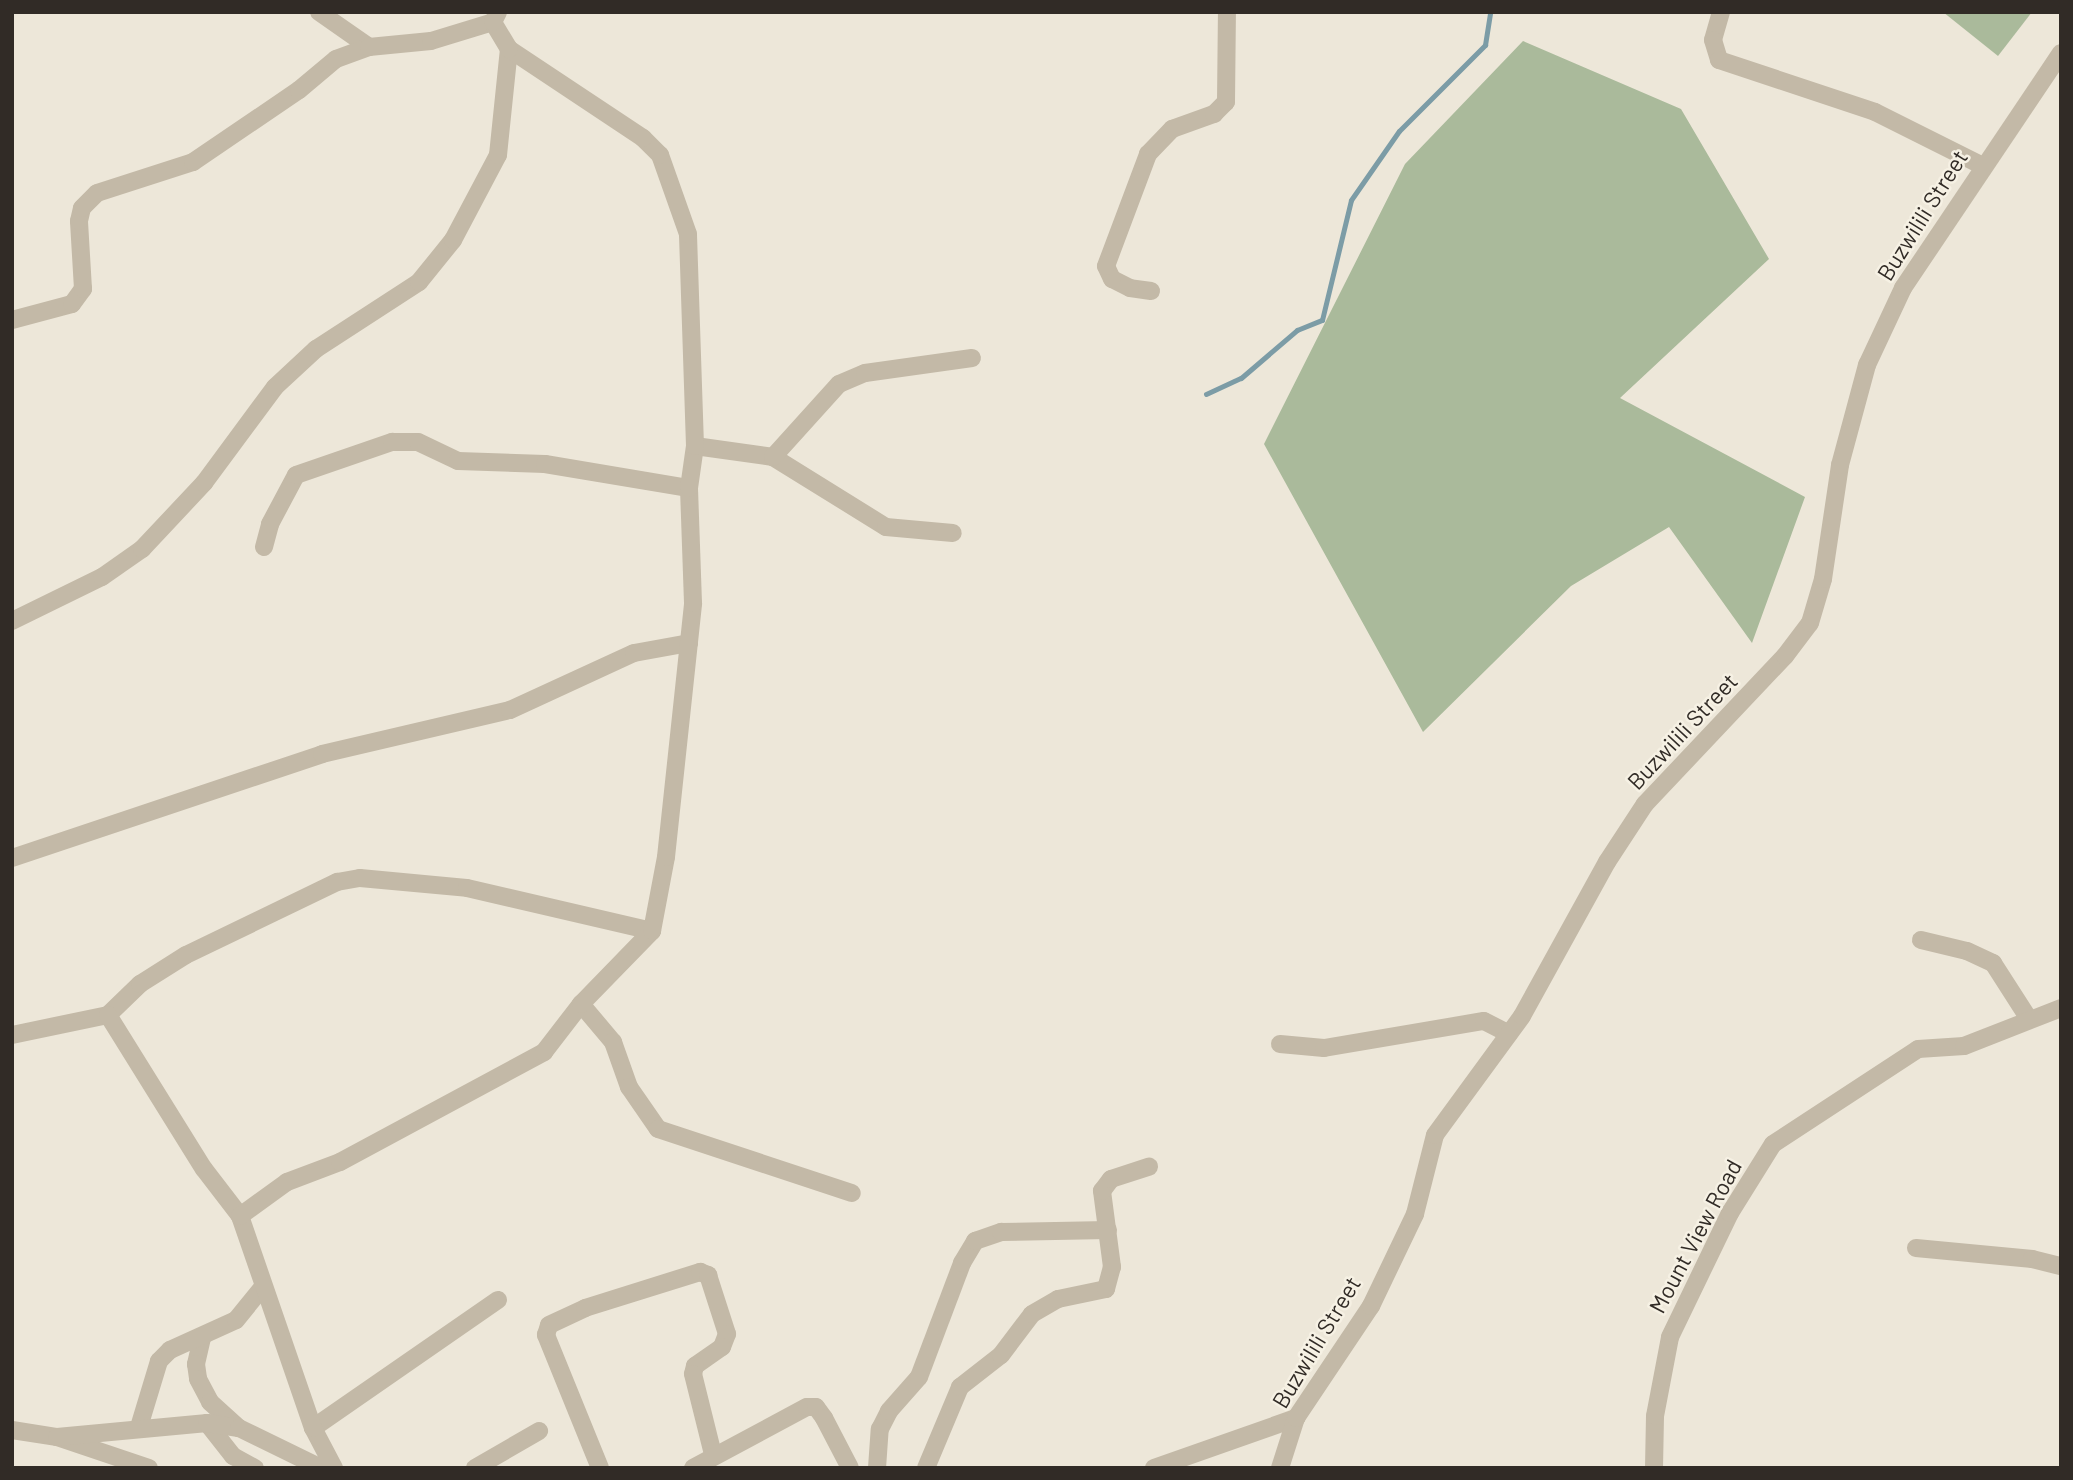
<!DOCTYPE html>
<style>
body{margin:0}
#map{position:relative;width:2073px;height:1480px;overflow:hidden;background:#ede7d9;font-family:Barlow,sans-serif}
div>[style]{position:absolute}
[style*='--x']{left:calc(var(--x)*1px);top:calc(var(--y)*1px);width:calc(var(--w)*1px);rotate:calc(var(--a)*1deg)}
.green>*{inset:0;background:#aaba9b}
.stream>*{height:5px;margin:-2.5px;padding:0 2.5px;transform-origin:2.5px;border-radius:2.5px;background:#7c9ca6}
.street>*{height:18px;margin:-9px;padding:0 9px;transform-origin:9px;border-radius:9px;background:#c3b9a7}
span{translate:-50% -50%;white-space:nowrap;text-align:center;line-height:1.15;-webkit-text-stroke:5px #f6f1e4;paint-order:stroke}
.street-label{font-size:23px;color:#312b26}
.frame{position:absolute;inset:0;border:14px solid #312b26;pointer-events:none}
</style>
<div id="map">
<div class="green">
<div style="clip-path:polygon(1943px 12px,2032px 12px,1998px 56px)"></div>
<div style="clip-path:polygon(1523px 41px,1681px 109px,1769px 259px,1620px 398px,1805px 497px,1752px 643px,1669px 527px,1571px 586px,1423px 732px,1264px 444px,1405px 164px)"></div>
</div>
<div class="stream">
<div style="--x:1206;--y:394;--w:38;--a:-25"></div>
<div style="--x:1241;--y:378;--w:74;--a:-40.6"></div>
<div style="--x:1297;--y:330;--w:27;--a:-22"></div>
<div style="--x:1322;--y:320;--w:123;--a:-76.4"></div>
<div style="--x:1351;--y:200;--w:84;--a:-55.2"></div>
<div style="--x:1399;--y:131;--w:122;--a:-45"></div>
<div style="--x:1485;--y:45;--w:33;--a:-81"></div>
</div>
<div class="street">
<div style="--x:319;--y:12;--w:61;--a:35"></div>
<div style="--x:1721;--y:12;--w:29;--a:106"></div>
<div style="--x:1713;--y:40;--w:21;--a:73"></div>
<div style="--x:1719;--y:60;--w:164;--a:18.4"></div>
<div style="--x:1875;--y:112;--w:119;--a:26.6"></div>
<div style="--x:1151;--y:291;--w:21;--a:-172"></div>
<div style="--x:1130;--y:288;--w:20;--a:-153"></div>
<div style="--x:1112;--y:279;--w:14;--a:-115"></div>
<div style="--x:1106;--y:266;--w:120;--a:-69.4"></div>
<div style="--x:1148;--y:154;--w:35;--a:-46"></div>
<div style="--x:1172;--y:129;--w:45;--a:-19.7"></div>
<div style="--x:1214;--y:114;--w:17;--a:-45"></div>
<div style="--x:1226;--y:102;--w:90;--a:-89.4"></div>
<div style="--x:12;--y:320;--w:62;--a:-14.9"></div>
<div style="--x:72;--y:304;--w:19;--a:-54"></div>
<div style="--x:83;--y:289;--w:68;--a:-93.4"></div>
<div style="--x:79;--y:221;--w:13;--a:-77"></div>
<div style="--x:82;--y:208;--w:21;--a:-45"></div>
<div style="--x:97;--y:193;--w:101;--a:-17.9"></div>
<div style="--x:193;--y:162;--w:128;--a:-34.2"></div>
<div style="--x:299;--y:90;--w:48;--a:-40"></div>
<div style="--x:336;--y:59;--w:35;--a:-20"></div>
<div style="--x:369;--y:47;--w:62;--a:-5.5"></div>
<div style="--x:431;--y:41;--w:65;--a:-17"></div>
<div style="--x:695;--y:446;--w:79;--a:8"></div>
<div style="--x:773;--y:457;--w:133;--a:31.8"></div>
<div style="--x:886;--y:527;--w:67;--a:5.1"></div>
<div style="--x:773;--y:457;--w:98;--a:-47.9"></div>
<div style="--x:839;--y:384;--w:28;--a:-23"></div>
<div style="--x:865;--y:373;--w:108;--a:-8"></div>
<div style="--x:264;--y:547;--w:24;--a:-75"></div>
<div style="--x:270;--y:524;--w:55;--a:-62"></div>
<div style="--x:296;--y:475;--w:102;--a:-19"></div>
<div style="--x:392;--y:442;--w:26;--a:0"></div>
<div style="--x:418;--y:442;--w:44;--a:25.4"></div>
<div style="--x:458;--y:461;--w:87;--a:2"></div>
<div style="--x:545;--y:464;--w:146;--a:9.5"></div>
<div style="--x:12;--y:621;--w:100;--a:-26.1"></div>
<div style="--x:102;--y:577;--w:49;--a:-35"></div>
<div style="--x:142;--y:549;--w:91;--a:-46.8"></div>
<div style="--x:204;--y:483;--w:119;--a:-53.5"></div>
<div style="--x:275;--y:387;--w:56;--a:-42.8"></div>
<div style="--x:316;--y:349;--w:123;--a:-33"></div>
<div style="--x:419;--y:282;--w:54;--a:-51"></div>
<div style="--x:453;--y:240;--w:96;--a:-62.1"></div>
<div style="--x:498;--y:155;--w:107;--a:-84.1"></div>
<div style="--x:12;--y:858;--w:327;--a:-18.5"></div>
<div style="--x:322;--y:754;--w:193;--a:-13.2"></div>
<div style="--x:510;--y:710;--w:136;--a:-24.7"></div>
<div style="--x:634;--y:653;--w:56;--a:-10.3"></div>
<div style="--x:1921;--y:940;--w:47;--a:13.4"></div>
<div style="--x:1967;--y:951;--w:29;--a:25"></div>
<div style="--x:1993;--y:963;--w:67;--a:57.3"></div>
<div style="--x:581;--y:1004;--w:50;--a:49.9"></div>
<div style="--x:613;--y:1042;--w:48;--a:70.4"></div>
<div style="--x:629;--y:1087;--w:51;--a:55.4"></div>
<div style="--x:658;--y:1129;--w:204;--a:18.3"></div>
<div style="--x:108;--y:1015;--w:45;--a:-44.1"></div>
<div style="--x:140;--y:984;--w:54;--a:-32.2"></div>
<div style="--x:186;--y:955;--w:168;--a:-25.8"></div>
<div style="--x:337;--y:882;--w:23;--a:-10"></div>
<div style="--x:360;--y:878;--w:107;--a:5.3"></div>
<div style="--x:467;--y:888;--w:190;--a:13.1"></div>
<div style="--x:12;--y:1035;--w:98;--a:-11.8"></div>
<div style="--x:108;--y:1015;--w:181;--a:58.1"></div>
<div style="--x:204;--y:1169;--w:59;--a:52.5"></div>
<div style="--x:1280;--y:1044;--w:44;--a:5.2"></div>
<div style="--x:1324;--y:1048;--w:162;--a:-9.6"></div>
<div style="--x:1484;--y:1021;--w:28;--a:27"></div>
<div style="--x:1916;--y:1248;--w:117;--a:5.4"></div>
<div style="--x:2032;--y:1259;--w:30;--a:14"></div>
<div style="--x:202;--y:1338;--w:27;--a:103"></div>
<div style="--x:196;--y:1364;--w:15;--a:82"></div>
<div style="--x:198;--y:1379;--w:26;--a:62"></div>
<div style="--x:210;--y:1402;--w:39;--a:42"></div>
<div style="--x:207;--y:1423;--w:42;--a:51.8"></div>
<div style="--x:233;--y:1456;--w:25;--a:29"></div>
<div style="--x:139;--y:1427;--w:69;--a:-73.1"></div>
<div style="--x:159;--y:1361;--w:16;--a:-45"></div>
<div style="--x:170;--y:1350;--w:72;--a:-24.4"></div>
<div style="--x:236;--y:1320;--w:41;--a:-50.9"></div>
<div style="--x:313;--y:1428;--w:225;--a:-34.7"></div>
<div style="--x:12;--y:1430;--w:46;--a:8.8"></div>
<div style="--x:57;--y:1437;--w:97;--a:18.6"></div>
<div style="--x:57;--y:1437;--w:151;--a:-5.3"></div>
<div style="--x:207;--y:1423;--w:32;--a:9"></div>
<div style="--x:239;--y:1428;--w:87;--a:26"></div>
<div style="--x:334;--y:1468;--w:45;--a:-117.7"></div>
<div style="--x:313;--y:1428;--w:224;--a:-109"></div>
<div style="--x:240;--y:1216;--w:58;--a:-35.9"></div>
<div style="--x:287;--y:1182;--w:57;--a:-20.7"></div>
<div style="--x:340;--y:1162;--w:232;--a:-28.3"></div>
<div style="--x:544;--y:1052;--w:61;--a:-52.4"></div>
<div style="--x:581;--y:1004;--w:102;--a:-45.8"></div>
<div style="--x:652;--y:931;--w:75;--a:-79.3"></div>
<div style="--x:666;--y:857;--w:255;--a:-83.9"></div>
<div style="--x:693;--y:603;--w:115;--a:-92"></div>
<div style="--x:689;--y:488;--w:42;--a:-81.9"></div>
<div style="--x:695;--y:446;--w:212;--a:-91.9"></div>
<div style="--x:688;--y:234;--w:84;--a:-109.5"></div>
<div style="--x:660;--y:155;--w:24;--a:-135"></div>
<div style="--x:643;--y:138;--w:161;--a:-146.4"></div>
<div style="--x:509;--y:49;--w:31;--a:-121"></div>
<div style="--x:493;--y:22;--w:11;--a:-63"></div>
<div style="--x:475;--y:1468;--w:74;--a:-30"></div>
<div style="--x:600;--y:1468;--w:144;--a:-112.1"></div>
<div style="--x:546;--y:1335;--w:10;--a:-73"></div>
<div style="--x:549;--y:1325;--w:40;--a:-25"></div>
<div style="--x:585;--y:1308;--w:121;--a:-17.4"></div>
<div style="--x:700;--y:1272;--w:9;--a:21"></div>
<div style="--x:708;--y:1275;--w:62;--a:72.1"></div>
<div style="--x:727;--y:1334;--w:14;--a:111"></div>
<div style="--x:722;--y:1347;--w:33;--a:145"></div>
<div style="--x:695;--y:1366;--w:8;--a:104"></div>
<div style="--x:693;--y:1374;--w:82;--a:76"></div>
<div style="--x:693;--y:1468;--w:129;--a:-28.2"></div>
<div style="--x:807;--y:1407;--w:9;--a:0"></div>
<div style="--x:816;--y:1407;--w:14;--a:54"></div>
<div style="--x:824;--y:1418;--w:56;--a:62.5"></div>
<div style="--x:877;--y:1468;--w:39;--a:-86"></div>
<div style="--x:880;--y:1429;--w:20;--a:-63"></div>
<div style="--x:889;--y:1411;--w:45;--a:-48.6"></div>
<div style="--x:919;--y:1377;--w:122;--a:-69.3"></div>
<div style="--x:962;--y:1263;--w:26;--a:-59"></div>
<div style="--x:975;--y:1241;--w:28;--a:-19"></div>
<div style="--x:1001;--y:1232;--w:107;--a:-1.1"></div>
<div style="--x:926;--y:1468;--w:88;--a:-67.2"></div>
<div style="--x:960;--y:1387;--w:52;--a:-38"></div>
<div style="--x:1001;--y:1355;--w:51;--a:-52.9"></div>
<div style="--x:1032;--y:1314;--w:30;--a:-30"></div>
<div style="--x:1058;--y:1299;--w:49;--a:-11.8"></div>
<div style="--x:1106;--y:1289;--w:23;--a:-75"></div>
<div style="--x:1112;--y:1267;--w:77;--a:-97.5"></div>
<div style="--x:1102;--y:1191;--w:15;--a:-53"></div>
<div style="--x:1111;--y:1179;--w:40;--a:-18"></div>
<div style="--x:1154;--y:1468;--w:151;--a:-19.4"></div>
<div style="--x:1280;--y:1468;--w:52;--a:-72.3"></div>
<div style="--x:1296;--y:1418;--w:135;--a:-56.2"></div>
<div style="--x:1371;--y:1306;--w:102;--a:-64.4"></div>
<div style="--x:1415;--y:1214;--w:81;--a:-75.8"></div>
<div style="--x:1435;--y:1135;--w:147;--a:-53.8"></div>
<div style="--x:1522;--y:1016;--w:176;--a:-61.1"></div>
<div style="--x:1607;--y:862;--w:69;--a:-56.8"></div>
<div style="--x:1645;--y:804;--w:204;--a:-46.6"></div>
<div style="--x:1785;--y:656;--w:41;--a:-52.9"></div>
<div style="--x:1810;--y:623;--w:46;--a:-73.5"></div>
<div style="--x:1823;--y:579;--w:115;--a:-81.5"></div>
<div style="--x:1840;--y:465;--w:104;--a:-74.9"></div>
<div style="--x:1867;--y:365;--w:85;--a:-64.9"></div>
<div style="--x:1903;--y:288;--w:283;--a:-56.1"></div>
<div style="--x:1654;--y:1468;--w:52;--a:-88.9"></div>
<div style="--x:1655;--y:1416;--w:80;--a:-79.2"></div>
<div style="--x:1670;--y:1337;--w:138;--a:-64.2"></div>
<div style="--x:1730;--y:1213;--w:81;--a:-58.1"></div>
<div style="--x:1773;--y:1144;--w:173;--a:-33.2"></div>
<div style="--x:1918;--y:1049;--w:46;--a:-3.7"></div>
<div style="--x:1964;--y:1046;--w:104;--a:-21.4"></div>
</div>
<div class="street-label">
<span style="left:1922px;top:215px;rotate:-58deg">Buzwilili Street</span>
<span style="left:1682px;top:731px;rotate:-47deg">Buzwilili Street</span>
<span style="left:1695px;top:1236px;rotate:-62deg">Mount View Road</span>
<span style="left:1316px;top:1342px;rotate:-59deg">Buzwilili Street</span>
</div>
<div class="frame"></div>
</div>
